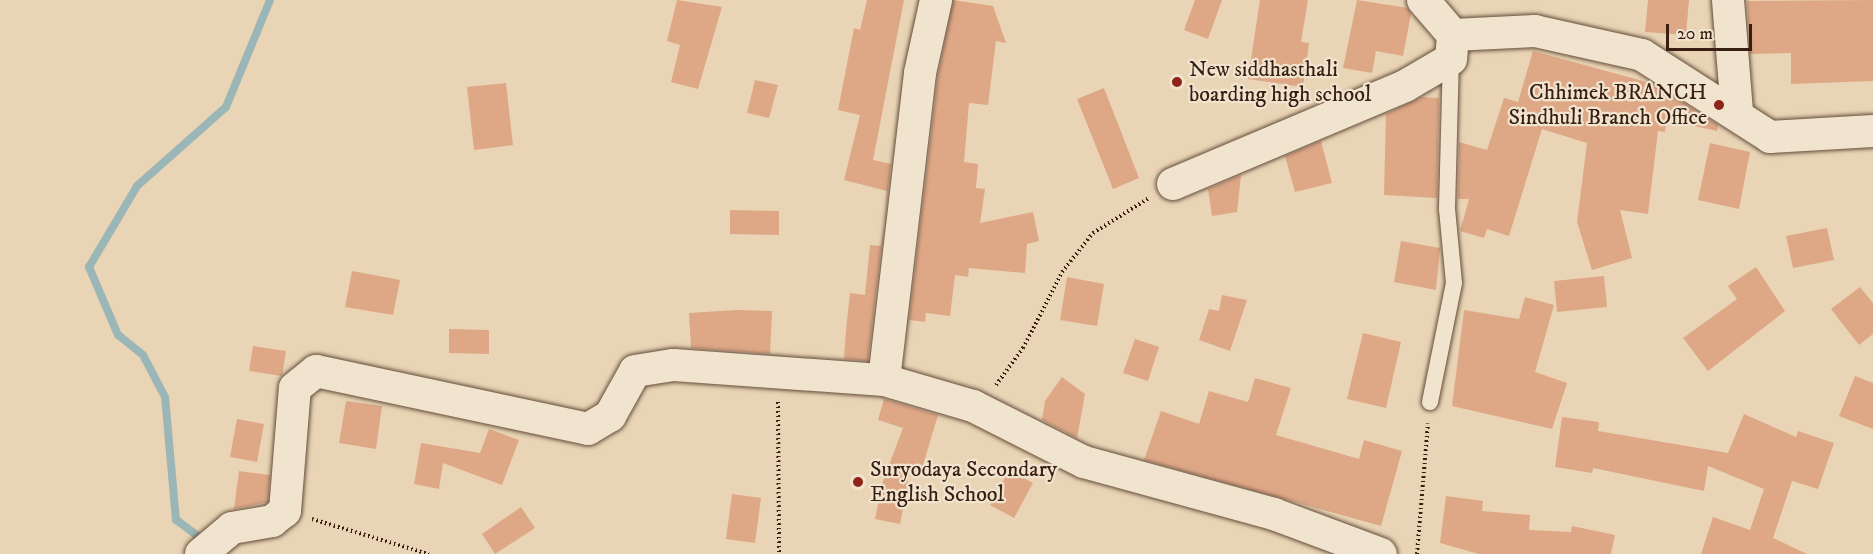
<!DOCTYPE html>
<style>
body{margin:0}
#map{position:relative;width:1873px;height:554px;overflow:hidden;background:#e9d5b5;font-family:"IM FELL DW Pica",serif}
div>[style]{position:absolute}
[style*='--x']{left:calc(var(--x)*1px);top:calc(var(--y)*1px);width:calc(var(--w)*1px);rotate:calc(var(--a)*1deg)}
.stream>*{height:8px;margin:-4px;padding:0 4px;transform-origin:4px;border-radius:4px;background:#9bb6b7}
.building>*{inset:0;background:#dea887}
.path>*{height:4px;margin-top:-2px;transform-origin:0;background:repeating-linear-gradient(90deg,#391f12 0 1.5px,transparent 0 4.5px)}
.roads{filter:drop-shadow(0 0 2px #654c3b) drop-shadow(0 0 2px #654c3b)}
.service>*{height:16px;margin:-8px;padding:0 8px;transform-origin:8px;border-radius:8px;background:#f1e4cf}
.minor>*{height:32px;margin:-16px;padding:0 16px;transform-origin:16px;border-radius:16px;background:#f1e4cf}
.dots>*{width:16px;height:16px;translate:-50% -50%;box-sizing:border-box;border:3px solid #f1e4cf;border-radius:50%}
span{translate:-50% -50%;white-space:nowrap;text-align:center;line-height:1.15;-webkit-text-stroke:4.5px #f1e4cf;paint-order:stroke}
.poi-label{font-size:22px;color:#391f12}
.left{translate:0 -50%;text-align:left}
.right{translate:-100% -50%;text-align:right}
.scale{position:absolute;left:1666px;top:24px;width:86px;height:27px;box-sizing:border-box;border:3px solid #391f12;border-top:0;padding-left:8px;font-size:18px;line-height:21px;white-space:nowrap;color:#391f12;-webkit-text-stroke:4px #f1e4cf;paint-order:stroke}
</style>
<div id="map">
<div class="stream">
<div style="--x:207;--y:543;--w:39;--a:-143"></div>
<div style="--x:176;--y:520;--w:123;--a:-95.1"></div>
<div style="--x:165;--y:397;--w:47;--a:-117.6"></div>
<div style="--x:143;--y:355;--w:32;--a:-141"></div>
<div style="--x:118;--y:335;--w:74;--a:-113.1"></div>
<div style="--x:89;--y:267;--w:94;--a:-59.3"></div>
<div style="--x:137;--y:186;--w:119;--a:-41.6"></div>
<div style="--x:226;--y:107;--w:116;--a:-67.6"></div>
</div>
<div class="building">
<div style="clip-path:polygon(677px 0,722px 7px,698px 89px,671px 82px,680px 45px,667px 41px)"></div>
<div style="clip-path:polygon(867px 0,904px 0,873px 160px,891px 164px,868px 361px,844px 359px,846px 330px,850px 293px,865px 295px,870px 245px,882px 246px,887px 191px,844px 180px,860px 115px,838px 110px,854px 28px,860px 30px)"></div>
<div style="clip-path:polygon(953px 0,993px 6px,1006px 43px,996px 41px,988px 105px,969px 103px,964px 162px,978px 164px,976px 188px,985px 189px,980px 223px,1033px 212px,1039px 241px,1027px 244px,1025px 273px,969px 268px,968px 277px,955px 275px,950px 316px,926px 313px,925px 322px,909px 320px,938px 76px)"></div>
<div style="clip-path:polygon(1195px 0,1222px 0,1208px 39px,1184px 30px)"></div>
<div style="clip-path:polygon(1260px 0,1308px 0,1301px 42px,1309px 43px,1303px 87px,1248px 79px)"></div>
<div style="clip-path:polygon(1357px 0,1408px 8px,1411px 14px,1403px 56px,1376px 51px,1372px 73px,1343px 68px)"></div>
<div style="clip-path:polygon(1648px 0,1689px 0,1686px 35px,1645px 32px)"></div>
<div style="clip-path:polygon(1873px 0,1873px 81px,1791px 84px,1791px 53px,1750px 54px,1747px 1px)"></div>
<div style="clip-path:polygon(1533px 51px,1654px 84px,1718px 125px,1717px 131px,1667px 120px,1665px 132px,1658px 131px,1648px 214px,1620px 210px,1632px 258px,1592px 270px,1577px 222px,1587px 143px,1542px 129px,1509px 236px,1487px 229px,1484px 238px,1460px 231px,1469px 199px,1458px 199px,1459px 142px,1487px 150px,1504px 98px,1518px 102px)"></div>
<div style="clip-path:polygon(755px 80px,778px 85px,769px 118px,747px 113px)"></div>
<div style="clip-path:polygon(506px 83px,513px 145px,474px 150px,467px 87px)"></div>
<div style="clip-path:polygon(1104px 88px,1139px 178px,1113px 189px,1077px 99px)"></div>
<div style="clip-path:polygon(1422px 97px,1439px 98px,1437px 198px,1384px 195px,1386px 114px)"></div>
<div style="clip-path:polygon(1321px 141px,1332px 183px,1295px 192px,1285px 156px)"></div>
<div style="clip-path:polygon(1710px 143px,1750px 152px,1739px 209px,1698px 200px)"></div>
<div style="clip-path:polygon(1241px 175px,1237px 212px,1212px 216px,1208px 189px)"></div>
<div style="clip-path:polygon(730px 210px,779px 211px,779px 235px,730px 234px)"></div>
<div style="clip-path:polygon(1827px 228px,1834px 260px,1793px 268px,1786px 236px)"></div>
<div style="clip-path:polygon(1401px 241px,1440px 248px,1436px 290px,1394px 282px)"></div>
<div style="clip-path:polygon(1756px 267px,1785px 311px,1708px 371px,1683px 338px,1737px 299px,1728px 286px)"></div>
<div style="clip-path:polygon(352px 271px,400px 280px,393px 315px,345px 307px)"></div>
<div style="clip-path:polygon(1604px 276px,1607px 307px,1557px 312px,1554px 281px)"></div>
<div style="clip-path:polygon(1067px 277px,1104px 284px,1097px 326px,1060px 320px)"></div>
<div style="clip-path:polygon(1860px 287px,1873px 303px,1873px 334px,1859px 345px,1831px 309px)"></div>
<div style="clip-path:polygon(1222px 295px,1247px 300px,1230px 351px,1199px 340px,1209px 309px,1219px 311px)"></div>
<div style="clip-path:polygon(1525px 297px,1554px 305px,1535px 372px,1567px 383px,1552px 429px,1452px 406px,1464px 310px,1519px 319px)"></div>
<div style="clip-path:polygon(736px 310px,772px 311px,770px 354px,691px 348px,689px 313px)"></div>
<div style="clip-path:polygon(449px 329px,489px 330px,489px 354px,449px 353px)"></div>
<div style="clip-path:polygon(1363px 333px,1401px 342px,1386px 408px,1347px 399px)"></div>
<div style="clip-path:polygon(1135px 339px,1159px 347px,1148px 381px,1123px 373px)"></div>
<div style="clip-path:polygon(253px 346px,286px 351px,282px 376px,249px 371px)"></div>
<div style="clip-path:polygon(1855px 376px,1873px 383px,1873px 429px,1839px 416px)"></div>
<div style="clip-path:polygon(1062px 377px,1085px 394px,1077px 438px,1042px 420px,1045px 401px)"></div>
<div style="clip-path:polygon(1255px 378px,1291px 388px,1276px 435px,1359px 459px,1364px 440px,1402px 451px,1381px 526px,1144px 460px,1161px 411px,1199px 424px,1209px 391px,1248px 402px)"></div>
<div style="clip-path:polygon(884px 399px,938px 415px,920px 475px,910px 471px,900px 524px,875px 519px,883px 481px,903px 428px,878px 420px)"></div>
<div style="clip-path:polygon(346px 401px,382px 406px,376px 449px,339px 443px)"></div>
<div style="clip-path:polygon(1744px 414px,1796px 437px,1798px 431px,1834px 443px,1818px 489px,1792px 481px,1773px 538px,1807px 554px,1701px 554px,1713px 517px,1750px 530px,1764px 489px,1708px 466px,1704px 491px,1593px 468px,1592px 473px,1555px 467px,1562px 417px,1599px 422px,1598px 431px,1728px 453px)"></div>
<div style="clip-path:polygon(237px 419px,264px 424px,257px 462px,230px 457px)"></div>
<div style="clip-path:polygon(489px 429px,519px 440px,502px 485px,443px 463px,439px 489px,414px 484px,421px 443px,480px 453px)"></div>
<div style="clip-path:polygon(1009px 470px,1033px 483px,1014px 518px,990px 505px)"></div>
<div style="clip-path:polygon(239px 471px,270px 475px,268px 502px,234px 509px)"></div>
<div style="clip-path:polygon(732px 494px,761px 498px,755px 543px,726px 539px)"></div>
<div style="clip-path:polygon(1446px 496px,1483px 501px,1482px 511px,1530px 515px,1529px 530px,1571px 532px,1572px 526px,1615px 535px,1611px 554px,1479px 554px,1440px 543px)"></div>
<div style="clip-path:polygon(521px 507px,535px 528px,495px 554px,482px 534px)"></div>
</div>
<div class="path">
<div style="--x:996;--y:385;--w:46;--a:-53.9"></div>
<div style="--x:1023;--y:348;--w:85;--a:-62.8"></div>
<div style="--x:1062;--y:272;--w:50;--a:-51.5"></div>
<div style="--x:1093;--y:233;--w:66;--a:-32"></div>
<div style="--x:778;--y:402;--w:152;--a:89.6"></div>
<div style="--x:312;--y:519;--w:122;--a:16.7"></div>
<div style="--x:1417;--y:554;--w:131;--a:-85.2"></div>
</div>
<div class="roads">
<div class="service">
<div style="--x:1430;--y:402;--w:121;--a:-78.6"></div>
<div style="--x:1454;--y:283;--w:74;--a:-95.4"></div>
<div style="--x:1447;--y:209;--w:150;--a:-88.5"></div>
</div>
<div class="minor">
<div style="--x:1423;--y:0;--w:46;--a:49.4"></div>
<div style="--x:1453;--y:35;--w:82;--a:-2.8"></div>
<div style="--x:1535;--y:31;--w:110;--a:12.6"></div>
<div style="--x:1642;--y:55;--w:152;--a:32.6"></div>
<div style="--x:1770;--y:137;--w:103;--a:-3.3"></div>
<div style="--x:1728;--y:0;--w:113;--a:85.4"></div>
<div style="--x:1173;--y:184;--w:252;--a:-22.9"></div>
<div style="--x:1405;--y:86;--w:53;--a:-30.4"></div>
<div style="--x:1451;--y:59;--w:24;--a:-85"></div>
<div style="--x:884;--y:380;--w:309;--a:-83.3"></div>
<div style="--x:920;--y:73;--w:75;--a:-77.6"></div>
<div style="--x:201;--y:554;--w:40;--a:-40"></div>
<div style="--x:232;--y:528;--w:41;--a:-9.9"></div>
<div style="--x:272;--y:521;--w:16;--a:-38"></div>
<div style="--x:285;--y:511;--w:123;--a:-85.4"></div>
<div style="--x:295;--y:388;--w:27;--a:-39"></div>
<div style="--x:316;--y:371;--w:278;--a:12"></div>
<div style="--x:588;--y:429;--w:26;--a:-31"></div>
<div style="--x:610;--y:416;--w:51;--a:-60.9"></div>
<div style="--x:635;--y:371;--w:39;--a:-9"></div>
<div style="--x:674;--y:365;--w:211;--a:4.1"></div>
<div style="--x:884;--y:380;--w:93;--a:16.3"></div>
<div style="--x:973;--y:406;--w:124;--a:26.8"></div>
<div style="--x:1084;--y:462;--w:197;--a:15.3"></div>
<div style="--x:1274;--y:514;--w:114;--a:20.5"></div>
</div>
</div>
<div class="dots">
<div style="left:1177px;top:82px;background:#8f2418"></div>
<div style="left:1719px;top:105px;background:#8f2418"></div>
<div style="left:858px;top:482px;background:#8f2418"></div>
</div>
<div class="poi-label">
<span class="left" style="left:1189px;top:82px">New siddhasthali<br>boarding high school</span>
<span class="right" style="left:1707px;top:105px">Chhimek BRANCH<br>Sindhuli Branch Office</span>
<span class="left" style="left:870px;top:482px">Suryodaya Secondary<br>English School</span>
</div>
<div class="scale">20 m</div>
</div>
